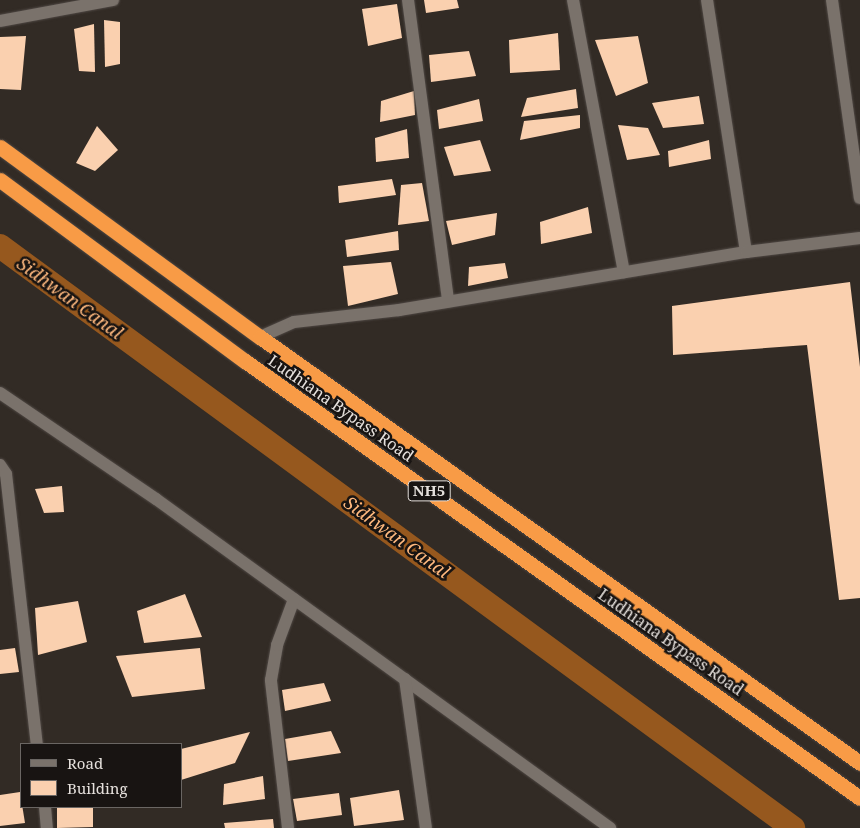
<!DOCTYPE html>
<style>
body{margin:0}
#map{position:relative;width:860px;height:828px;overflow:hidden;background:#322b25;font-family:"Noto Serif",serif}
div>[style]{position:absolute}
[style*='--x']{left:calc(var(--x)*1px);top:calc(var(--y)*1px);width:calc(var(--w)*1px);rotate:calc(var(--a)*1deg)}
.canal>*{height:24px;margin:-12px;padding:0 12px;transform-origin:12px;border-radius:12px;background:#96581e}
.building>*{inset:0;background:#fad0af}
.roads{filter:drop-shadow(0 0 1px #4f4844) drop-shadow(0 0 1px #4f4844)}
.minor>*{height:12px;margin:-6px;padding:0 6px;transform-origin:6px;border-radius:6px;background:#7a726b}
.highway>*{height:15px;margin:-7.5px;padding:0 7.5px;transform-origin:7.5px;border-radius:7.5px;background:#f89b46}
span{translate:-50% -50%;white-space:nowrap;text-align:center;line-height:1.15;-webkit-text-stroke:5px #181412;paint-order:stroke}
.shield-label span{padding:1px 4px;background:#181412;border:1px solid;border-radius:4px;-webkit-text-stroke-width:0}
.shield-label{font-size:15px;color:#e5e0dc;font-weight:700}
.street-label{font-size:16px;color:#e5e0dc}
.water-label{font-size:18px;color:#feb87e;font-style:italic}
.legend{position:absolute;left:20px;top:743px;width:162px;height:65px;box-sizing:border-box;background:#181412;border:1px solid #6a6663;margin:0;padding:6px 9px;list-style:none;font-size:15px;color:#e5e0dc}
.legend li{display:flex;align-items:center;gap:10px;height:25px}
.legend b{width:25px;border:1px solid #6a6663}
</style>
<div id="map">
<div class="canal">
<div style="--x:0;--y:246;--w:984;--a:36.28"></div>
</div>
<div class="building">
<div style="clip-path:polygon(424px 0,457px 0,459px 8px,426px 13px)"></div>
<div style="clip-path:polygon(397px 4px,402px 38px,368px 46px,362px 9px)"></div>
<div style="clip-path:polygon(104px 20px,120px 22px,120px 64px,105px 67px)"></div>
<div style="clip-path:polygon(94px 24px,95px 72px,79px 71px,74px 29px)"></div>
<div style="clip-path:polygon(558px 33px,560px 70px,510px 73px,509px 40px)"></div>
<div style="clip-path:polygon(26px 36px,21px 90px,0 89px,0 37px)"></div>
<div style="clip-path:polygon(638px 36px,648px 83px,616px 96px,595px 40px)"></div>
<div style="clip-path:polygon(469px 51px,476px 76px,431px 82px,429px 55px)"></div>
<div style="clip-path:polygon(576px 89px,578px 108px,521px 117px,527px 98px)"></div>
<div style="clip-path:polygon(414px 91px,415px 115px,380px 122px,381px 101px)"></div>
<div style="clip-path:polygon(699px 96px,704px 124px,663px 128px,652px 103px)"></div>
<div style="clip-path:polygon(479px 99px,483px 121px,439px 129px,437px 110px)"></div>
<div style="clip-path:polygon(580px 115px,580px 128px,520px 140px,524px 121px)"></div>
<div style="clip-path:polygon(618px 125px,648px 128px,660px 155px,627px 160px)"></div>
<div style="clip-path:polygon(97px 126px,118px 150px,95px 171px,76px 163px)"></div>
<div style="clip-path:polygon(407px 129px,409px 158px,376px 162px,375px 138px)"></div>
<div style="clip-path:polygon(480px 140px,491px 171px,454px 176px,444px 147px)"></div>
<div style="clip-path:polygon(709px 140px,711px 159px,669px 167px,668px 151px)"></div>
<div style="clip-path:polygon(392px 179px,396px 195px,339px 203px,338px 186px)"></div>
<div style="clip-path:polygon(422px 183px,429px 221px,398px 225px,401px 185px)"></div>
<div style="clip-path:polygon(588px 207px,592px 233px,541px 244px,540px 222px)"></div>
<div style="clip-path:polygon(497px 213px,495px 235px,452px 245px,446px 221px)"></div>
<div style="clip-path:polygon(398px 231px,399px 250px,347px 257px,345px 240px)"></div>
<div style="clip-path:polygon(391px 262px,398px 294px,348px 306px,343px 266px)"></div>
<div style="clip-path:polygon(505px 263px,508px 278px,468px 286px,469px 267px)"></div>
<div style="clip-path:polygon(850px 282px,860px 367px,860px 598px,839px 600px,807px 345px,673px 355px,672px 306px)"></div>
<div style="clip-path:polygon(62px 486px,64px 512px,44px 513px,35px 489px)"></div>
<div style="clip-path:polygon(185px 594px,202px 637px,144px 643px,137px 611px)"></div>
<div style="clip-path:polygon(78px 601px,87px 642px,38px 655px,35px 608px)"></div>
<div style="clip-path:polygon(15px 648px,19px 672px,0 674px,0 650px)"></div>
<div style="clip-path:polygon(200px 648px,205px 689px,132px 697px,116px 656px)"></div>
<div style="clip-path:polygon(324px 683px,331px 701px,285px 711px,282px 690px)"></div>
<div style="clip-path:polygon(331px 731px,341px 753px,288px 761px,285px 739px)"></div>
<div style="clip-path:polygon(250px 732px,235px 763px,181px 780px,181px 749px)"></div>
<div style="clip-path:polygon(263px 776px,265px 799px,223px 805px,224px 784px)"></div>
<div style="clip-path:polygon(399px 790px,404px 820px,354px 826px,350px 798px)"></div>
<div style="clip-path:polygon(20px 792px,25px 823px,0 826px,0 795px)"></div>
<div style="clip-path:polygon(339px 793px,342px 815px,297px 821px,293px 799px)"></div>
<div style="clip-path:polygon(57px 807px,93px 807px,93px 827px,57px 828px)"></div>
<div style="clip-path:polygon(273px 819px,274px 828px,225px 828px,224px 823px)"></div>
</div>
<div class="roads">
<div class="minor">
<div style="--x:408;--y:0;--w:304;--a:82.4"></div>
<div style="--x:573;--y:0;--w:277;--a:79.4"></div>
<div style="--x:707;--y:0;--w:255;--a:81.2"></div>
<div style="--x:832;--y:0;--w:200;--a:82"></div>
<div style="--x:0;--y:21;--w:115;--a:-10.5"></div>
<div style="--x:260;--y:337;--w:37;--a:-24"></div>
<div style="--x:294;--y:322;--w:106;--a:-6.5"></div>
<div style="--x:399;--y:310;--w:352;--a:-9.5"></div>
<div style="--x:746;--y:252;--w:115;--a:-7"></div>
<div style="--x:0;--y:393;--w:189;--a:34.2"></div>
<div style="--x:156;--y:499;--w:561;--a:35.93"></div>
<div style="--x:0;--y:465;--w:11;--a:56"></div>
<div style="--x:6;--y:474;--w:272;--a:83.5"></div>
<div style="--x:405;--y:679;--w:150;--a:82"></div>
<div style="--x:45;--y:807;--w:21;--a:85"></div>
<div style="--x:288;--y:828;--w:149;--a:-96.6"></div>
<div style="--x:271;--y:680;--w:36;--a:-80"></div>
<div style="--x:277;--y:645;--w:49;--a:-69.7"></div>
</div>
<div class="highway">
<div style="--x:0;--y:147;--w:322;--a:36.2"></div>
<div style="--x:260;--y:337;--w:736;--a:35.37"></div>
<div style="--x:0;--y:180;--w:305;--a:36.5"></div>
<div style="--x:245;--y:361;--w:754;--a:35.4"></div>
</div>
</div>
<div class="shield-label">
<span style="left:429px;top:491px">NH5</span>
</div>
<div class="street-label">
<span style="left:341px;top:408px;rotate:35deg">Ludhiana Bypass Road</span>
<span style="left:671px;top:642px;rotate:35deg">Ludhiana Bypass Road</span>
</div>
<div class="water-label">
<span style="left:70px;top:298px;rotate:36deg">Sidhwan Canal</span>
<span style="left:397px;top:537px;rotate:36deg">Sidhwan Canal</span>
</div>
<ul class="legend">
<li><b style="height:6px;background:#7a726b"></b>Road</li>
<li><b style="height:14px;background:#fad0af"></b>Building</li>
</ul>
</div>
